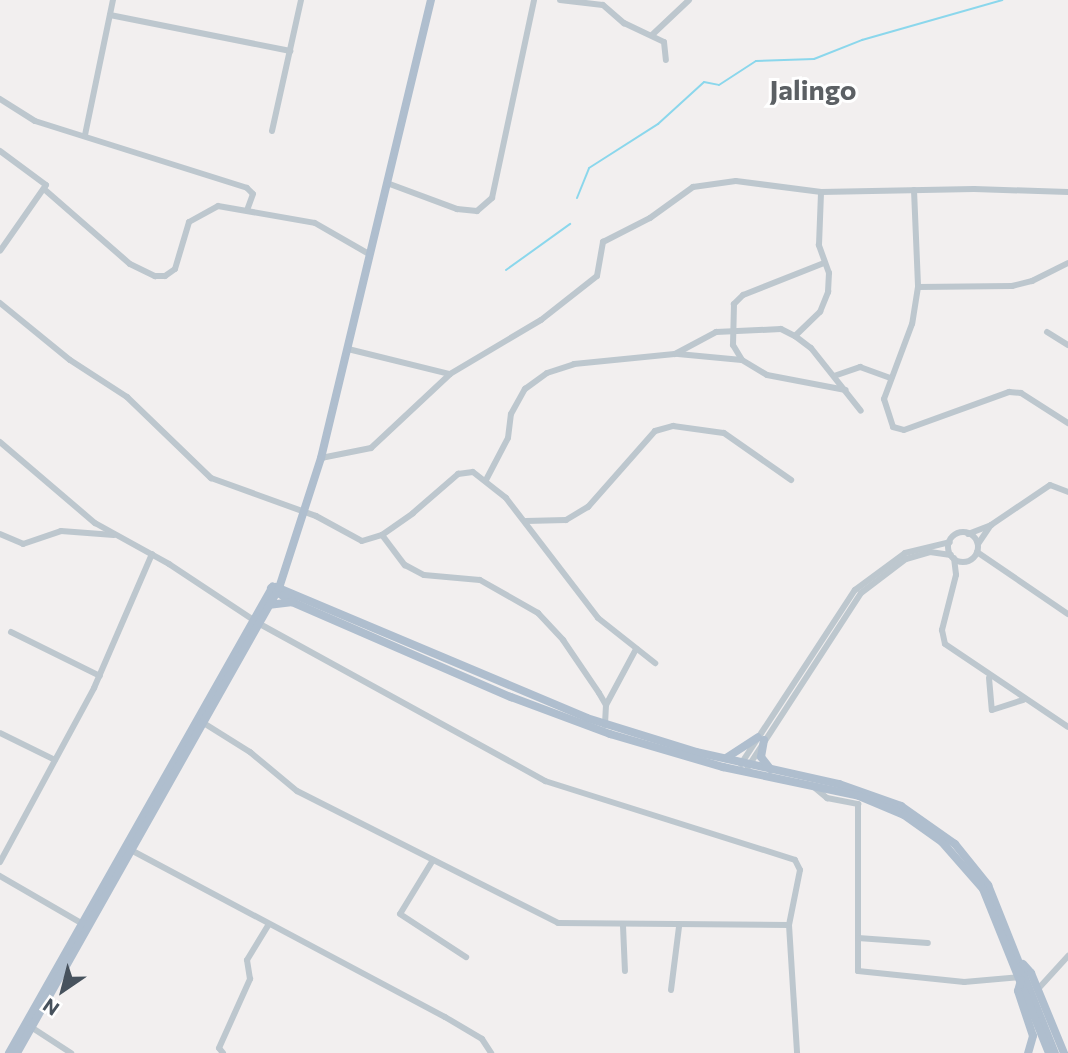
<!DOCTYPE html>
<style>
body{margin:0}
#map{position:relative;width:1068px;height:1053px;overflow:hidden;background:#f2efef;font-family:Commissioner,sans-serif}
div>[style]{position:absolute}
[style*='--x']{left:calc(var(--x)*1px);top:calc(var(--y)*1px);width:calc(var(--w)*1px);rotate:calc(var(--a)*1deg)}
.stream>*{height:2px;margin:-1px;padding:0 1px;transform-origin:1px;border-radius:1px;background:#8bd7ec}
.minor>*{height:6px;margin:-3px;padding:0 3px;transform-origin:3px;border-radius:3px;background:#bdc7ce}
.minor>.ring{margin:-3px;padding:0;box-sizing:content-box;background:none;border:6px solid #bdc7ce;border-radius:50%}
.major>*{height:8px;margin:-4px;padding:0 4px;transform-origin:4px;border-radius:4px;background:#afbece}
span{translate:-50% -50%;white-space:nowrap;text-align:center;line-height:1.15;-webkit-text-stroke:6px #fff;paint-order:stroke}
.district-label{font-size:28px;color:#5c6064;font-weight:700}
.north{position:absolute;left:28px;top:955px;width:70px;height:70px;-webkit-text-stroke:5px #fff;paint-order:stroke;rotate:215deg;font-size:19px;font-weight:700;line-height:28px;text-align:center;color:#47525d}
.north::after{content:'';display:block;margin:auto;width:24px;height:32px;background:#47525d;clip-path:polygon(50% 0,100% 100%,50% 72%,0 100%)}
</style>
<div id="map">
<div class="stream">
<div style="--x:577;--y:198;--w:32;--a:-68"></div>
<div style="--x:589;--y:168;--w:82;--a:-32.5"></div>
<div style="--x:658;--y:124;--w:62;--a:-42.4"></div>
<div style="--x:704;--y:82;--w:15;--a:11"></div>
<div style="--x:719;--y:85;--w:44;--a:-33"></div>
<div style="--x:756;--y:61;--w:58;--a:-2"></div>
<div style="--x:814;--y:59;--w:52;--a:-21.6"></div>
<div style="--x:862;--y:40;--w:146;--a:-15.9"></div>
<div style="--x:506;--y:270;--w:79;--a:-35.7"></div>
</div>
<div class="minor">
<div style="--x:560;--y:0;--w:43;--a:6.6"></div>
<div style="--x:603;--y:5;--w:28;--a:41"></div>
<div style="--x:624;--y:23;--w:44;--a:25.4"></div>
<div style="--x:664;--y:42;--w:18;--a:84"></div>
<div style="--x:110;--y:15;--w:184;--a:11.3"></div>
<div style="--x:652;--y:35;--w:51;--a:-43.4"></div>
<div style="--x:0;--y:99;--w:41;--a:32.2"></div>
<div style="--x:35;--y:121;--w:222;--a:17.5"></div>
<div style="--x:247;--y:188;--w:8;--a:45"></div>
<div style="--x:253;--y:194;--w:15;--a:110"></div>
<div style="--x:272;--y:131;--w:134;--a:-77.5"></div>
<div style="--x:85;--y:135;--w:138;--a:-78.3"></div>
<div style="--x:0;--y:151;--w:57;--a:36.5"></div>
<div style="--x:46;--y:185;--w:80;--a:124.9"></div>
<div style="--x:387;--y:183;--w:75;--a:20.4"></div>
<div style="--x:457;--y:209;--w:20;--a:6"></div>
<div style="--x:477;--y:211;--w:20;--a:-41"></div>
<div style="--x:492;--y:198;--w:202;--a:-78"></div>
<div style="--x:44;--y:189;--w:114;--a:41.1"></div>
<div style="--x:130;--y:264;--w:28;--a:26"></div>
<div style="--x:155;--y:276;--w:10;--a:0"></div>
<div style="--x:165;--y:276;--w:12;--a:-35"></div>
<div style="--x:175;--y:269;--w:49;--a:-73.4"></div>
<div style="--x:189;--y:222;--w:33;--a:-29"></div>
<div style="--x:218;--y:206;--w:98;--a:9.9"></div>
<div style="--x:315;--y:223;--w:62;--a:29.9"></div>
<div style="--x:914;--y:190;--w:97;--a:87.6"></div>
<div style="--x:918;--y:287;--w:37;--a:99"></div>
<div style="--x:912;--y:324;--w:80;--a:110.5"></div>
<div style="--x:884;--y:399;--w:29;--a:72"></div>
<div style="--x:893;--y:427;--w:11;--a:15"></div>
<div style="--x:904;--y:430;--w:112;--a:-19.9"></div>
<div style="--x:1009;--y:392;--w:12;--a:5"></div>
<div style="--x:1021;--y:393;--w:56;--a:32.6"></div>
<div style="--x:824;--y:263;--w:87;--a:158.4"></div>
<div style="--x:743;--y:295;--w:13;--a:135"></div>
<div style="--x:734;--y:304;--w:41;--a:91.4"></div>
<div style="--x:733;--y:345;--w:17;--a:59"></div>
<div style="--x:742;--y:360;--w:29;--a:31"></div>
<div style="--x:767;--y:375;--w:80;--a:10.8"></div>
<div style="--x:918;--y:287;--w:94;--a:-0.6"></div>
<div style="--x:1012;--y:286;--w:21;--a:-14"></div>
<div style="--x:1032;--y:281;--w:40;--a:-26.6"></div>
<div style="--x:0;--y:303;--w:90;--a:39.2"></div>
<div style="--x:70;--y:360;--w:68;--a:33"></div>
<div style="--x:127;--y:397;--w:117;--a:44"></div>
<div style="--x:211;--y:478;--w:112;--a:19.9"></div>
<div style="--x:316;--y:516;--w:52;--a:28.5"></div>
<div style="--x:362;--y:541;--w:21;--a:-17"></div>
<div style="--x:382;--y:535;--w:38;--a:-35"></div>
<div style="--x:413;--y:513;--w:60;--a:-40.9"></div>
<div style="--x:458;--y:474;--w:15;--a:-8"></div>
<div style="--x:473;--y:472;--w:42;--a:38.2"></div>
<div style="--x:506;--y:498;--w:151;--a:52.5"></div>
<div style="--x:598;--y:618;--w:73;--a:38.3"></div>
<div style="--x:1047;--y:332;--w:25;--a:32"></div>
<div style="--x:795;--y:336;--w:35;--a:-44"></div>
<div style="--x:820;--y:312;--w:22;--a:-68"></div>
<div style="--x:828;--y:292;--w:19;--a:-87"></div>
<div style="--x:829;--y:273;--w:30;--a:-110"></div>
<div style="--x:819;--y:245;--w:53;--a:-87.8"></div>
<div style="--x:348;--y:349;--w:105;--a:13.8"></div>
<div style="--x:678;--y:354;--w:64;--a:5.4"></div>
<div style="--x:834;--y:376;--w:28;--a:-19"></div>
<div style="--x:860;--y:367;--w:33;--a:20"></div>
<div style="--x:0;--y:442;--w:125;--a:40.5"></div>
<div style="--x:95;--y:523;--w:85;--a:29"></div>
<div style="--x:169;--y:564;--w:107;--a:33.5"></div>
<div style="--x:258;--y:623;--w:328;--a:28.8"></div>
<div style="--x:545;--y:781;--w:262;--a:17.5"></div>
<div style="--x:795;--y:860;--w:11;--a:63"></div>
<div style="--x:800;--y:870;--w:56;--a:101.3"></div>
<div style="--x:789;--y:925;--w:128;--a:86.4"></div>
<div style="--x:321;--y:458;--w:51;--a:-11.3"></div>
<div style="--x:371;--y:448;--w:108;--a:-43.1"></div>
<div style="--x:450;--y:374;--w:106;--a:-30.7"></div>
<div style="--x:541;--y:320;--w:71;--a:-38.2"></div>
<div style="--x:597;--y:276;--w:35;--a:-80"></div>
<div style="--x:603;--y:242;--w:53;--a:-27.1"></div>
<div style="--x:650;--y:218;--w:53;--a:-35.8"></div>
<div style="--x:693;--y:187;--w:43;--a:-7.9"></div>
<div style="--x:736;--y:181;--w:86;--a:7.4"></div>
<div style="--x:821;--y:192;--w:153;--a:-1.1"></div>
<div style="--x:974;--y:189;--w:94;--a:1.8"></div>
<div style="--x:486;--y:480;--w:47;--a:-62.4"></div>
<div style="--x:508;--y:438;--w:24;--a:-83"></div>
<div style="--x:511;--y:414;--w:29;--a:-61"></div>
<div style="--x:525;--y:389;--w:27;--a:-36"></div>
<div style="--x:547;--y:373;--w:28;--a:-18"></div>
<div style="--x:574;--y:364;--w:101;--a:-5.7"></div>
<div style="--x:675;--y:354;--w:47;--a:-28.2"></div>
<div style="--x:716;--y:332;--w:65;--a:-2.6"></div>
<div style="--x:781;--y:329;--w:16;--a:27"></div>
<div style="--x:795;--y:336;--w:20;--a:37"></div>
<div style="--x:811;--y:348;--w:80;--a:51.6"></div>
<div style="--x:526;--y:521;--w:40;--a:-1.4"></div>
<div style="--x:566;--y:520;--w:26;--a:-31"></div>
<div style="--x:588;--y:507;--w:101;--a:-48.6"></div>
<div style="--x:655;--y:431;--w:19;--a:-16"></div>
<div style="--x:673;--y:426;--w:51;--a:7.8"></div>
<div style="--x:724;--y:433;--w:82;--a:35"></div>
<div class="ring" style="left:948px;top:532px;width:24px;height:24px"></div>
<div style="--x:0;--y:534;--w:25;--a:23"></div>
<div style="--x:23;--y:544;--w:40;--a:-18.9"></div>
<div style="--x:61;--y:531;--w:53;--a:4.3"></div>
<div style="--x:968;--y:534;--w:25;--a:-21"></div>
<div style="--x:991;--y:525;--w:71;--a:-34.1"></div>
<div style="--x:1050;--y:485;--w:19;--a:21"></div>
<div style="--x:382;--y:535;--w:38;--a:53"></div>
<div style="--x:405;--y:565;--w:21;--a:28"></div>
<div style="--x:424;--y:575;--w:56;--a:5.1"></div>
<div style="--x:480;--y:580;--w:67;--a:29.6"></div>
<div style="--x:538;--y:613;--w:37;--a:47"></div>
<div style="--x:563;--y:640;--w:64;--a:55.8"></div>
<div style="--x:599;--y:693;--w:14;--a:60"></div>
<div style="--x:606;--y:705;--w:20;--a:93"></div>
<div style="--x:978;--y:544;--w:22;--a:-56"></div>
<div style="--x:977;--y:552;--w:110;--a:34.3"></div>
<div style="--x:954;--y:558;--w:17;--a:83"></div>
<div style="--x:956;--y:575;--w:57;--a:104.3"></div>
<div style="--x:942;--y:630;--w:14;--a:78"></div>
<div style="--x:945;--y:644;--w:148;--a:34"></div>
<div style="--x:11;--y:632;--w:99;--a:26.3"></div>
<div style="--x:989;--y:678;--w:32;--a:85"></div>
<div style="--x:606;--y:705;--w:64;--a:-61.8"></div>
<div style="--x:992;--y:710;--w:33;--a:-18"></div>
<div style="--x:202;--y:722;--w:57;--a:32"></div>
<div style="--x:250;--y:752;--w:61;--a:39.7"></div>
<div style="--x:297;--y:791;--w:292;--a:26.8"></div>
<div style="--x:558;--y:923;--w:231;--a:0.5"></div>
<div style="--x:0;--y:733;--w:61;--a:26.1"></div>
<div style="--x:741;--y:764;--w:208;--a:-56.8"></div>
<div style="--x:855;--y:590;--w:62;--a:-36.5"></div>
<div style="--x:905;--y:553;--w:46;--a:-13.7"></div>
<div style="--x:748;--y:767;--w:207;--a:-57"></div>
<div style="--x:861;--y:593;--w:56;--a:-37.1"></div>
<div style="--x:906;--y:559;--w:25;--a:-16"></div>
<div style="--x:930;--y:552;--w:21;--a:8"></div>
<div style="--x:815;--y:788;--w:16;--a:40"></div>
<div style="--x:827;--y:798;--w:32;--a:11"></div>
<div style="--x:858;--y:804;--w:167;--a:90"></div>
<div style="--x:858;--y:971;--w:107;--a:5.9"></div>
<div style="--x:964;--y:982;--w:56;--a:-5.1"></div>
<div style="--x:129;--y:849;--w:358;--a:28"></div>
<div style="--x:445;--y:1017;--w:43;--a:30.7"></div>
<div style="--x:482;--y:1039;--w:17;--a:57"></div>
<div style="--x:433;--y:860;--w:63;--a:121.4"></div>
<div style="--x:400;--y:914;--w:79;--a:33.1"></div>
<div style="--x:0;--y:862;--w:198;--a:-61.6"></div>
<div style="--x:94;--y:688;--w:146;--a:-66.6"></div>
<div style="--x:0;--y:876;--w:94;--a:30.1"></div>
<div style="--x:623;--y:926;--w:45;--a:87.5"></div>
<div style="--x:858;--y:938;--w:70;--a:4.1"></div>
<div style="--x:1038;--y:989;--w:45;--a:-47.7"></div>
<div style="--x:671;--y:990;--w:64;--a:-82.8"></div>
<div style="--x:31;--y:1027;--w:48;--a:33"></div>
<div style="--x:223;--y:1053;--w:6;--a:-129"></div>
<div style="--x:219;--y:1048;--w:76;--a:-65.8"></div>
<div style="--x:250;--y:979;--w:19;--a:-99"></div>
<div style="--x:247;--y:960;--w:42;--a:-58.6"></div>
</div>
<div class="major">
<div style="--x:276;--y:587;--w:337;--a:22.8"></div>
<div style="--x:587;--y:718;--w:114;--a:17.3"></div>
<div style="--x:696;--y:752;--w:147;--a:12.6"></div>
<div style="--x:839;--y:784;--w:66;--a:19.5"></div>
<div style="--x:901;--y:806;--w:66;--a:35.1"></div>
<div style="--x:955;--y:844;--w:53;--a:51.2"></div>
<div style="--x:988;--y:885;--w:181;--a:68.3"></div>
<div style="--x:271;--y:588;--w:25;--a:34"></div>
<div style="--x:292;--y:602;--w:239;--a:23.5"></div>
<div style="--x:511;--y:697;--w:106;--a:20.5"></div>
<div style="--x:610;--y:734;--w:118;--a:16.3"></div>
<div style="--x:723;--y:767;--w:139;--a:12"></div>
<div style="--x:859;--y:796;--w:49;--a:22.9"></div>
<div style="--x:904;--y:815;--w:47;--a:35.4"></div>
<div style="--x:942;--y:842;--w:62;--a:48.9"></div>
<div style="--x:983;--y:889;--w:177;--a:68.1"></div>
<div style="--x:268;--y:605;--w:25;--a:-7"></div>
<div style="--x:764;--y:740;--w:17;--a:100"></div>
<div style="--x:761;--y:757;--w:16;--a:52"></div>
<div style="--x:726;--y:758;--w:38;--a:-33"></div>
<div style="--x:1023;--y:964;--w:12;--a:48"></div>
<div style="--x:1031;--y:973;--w:87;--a:67.6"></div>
<div style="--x:1021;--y:980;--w:11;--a:105"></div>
<div style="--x:1018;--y:991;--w:47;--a:71.6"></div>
<div style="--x:1033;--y:1036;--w:18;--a:106"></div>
<div style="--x:9;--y:1053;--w:536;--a:-60.52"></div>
<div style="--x:17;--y:1053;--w:534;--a:-60.6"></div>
<div style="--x:279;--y:588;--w:137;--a:-72.1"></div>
<div style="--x:321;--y:458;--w:471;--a:-76.5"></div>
</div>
<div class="district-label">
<span style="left:813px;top:89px">Jalingo</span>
</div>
<div class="north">N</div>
</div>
